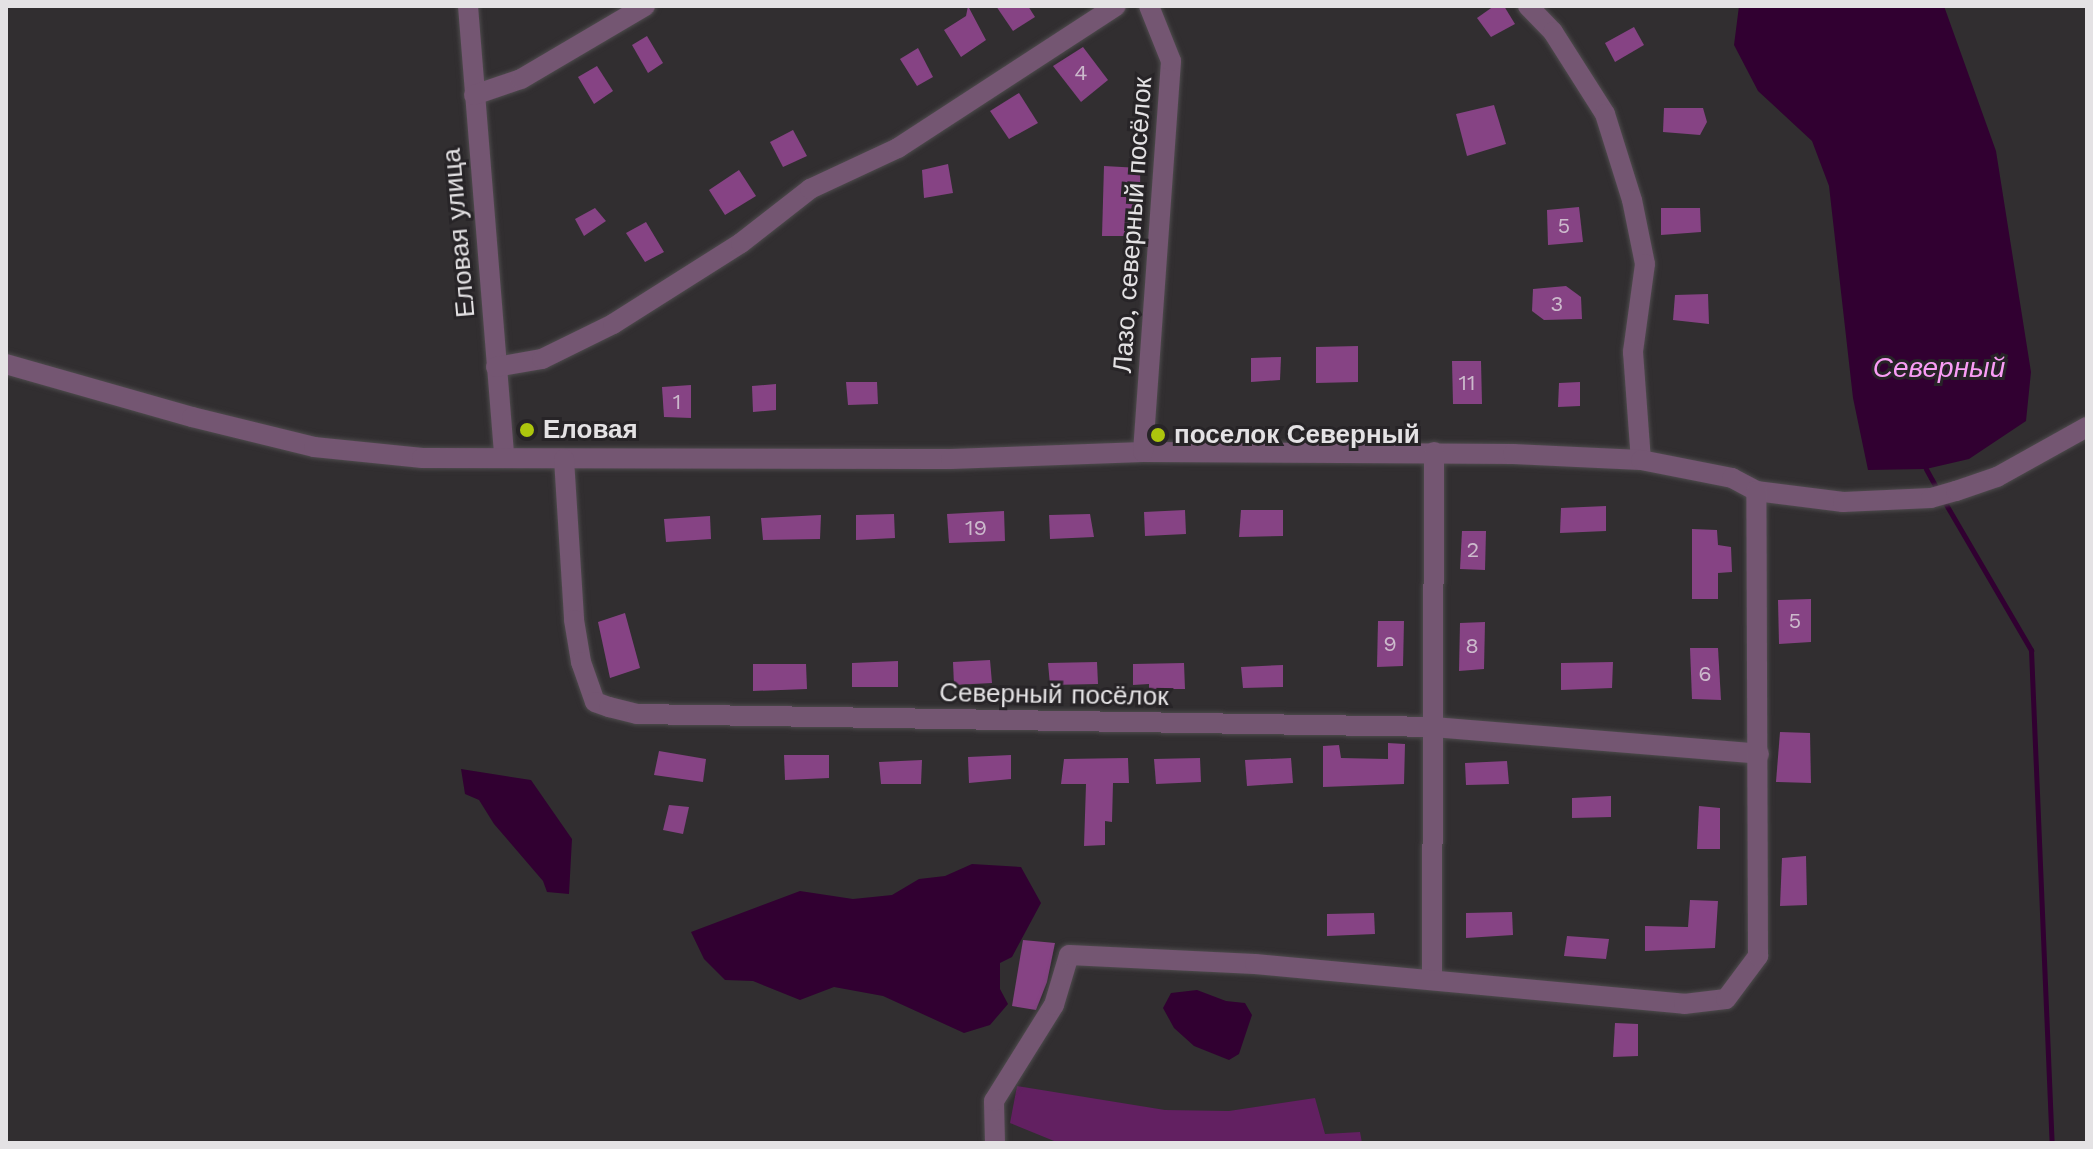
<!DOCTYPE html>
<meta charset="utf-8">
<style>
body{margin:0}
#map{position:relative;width:2093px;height:1149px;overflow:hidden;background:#312e30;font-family:"Work Sans",sans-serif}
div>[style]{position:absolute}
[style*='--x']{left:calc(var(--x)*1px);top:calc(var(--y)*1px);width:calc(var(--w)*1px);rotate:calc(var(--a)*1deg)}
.green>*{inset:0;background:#622061}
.water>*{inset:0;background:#310031}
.stream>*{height:5px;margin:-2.5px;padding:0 2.5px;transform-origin:2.5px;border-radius:2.5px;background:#310031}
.building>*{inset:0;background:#864384}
.roads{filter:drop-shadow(0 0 2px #4e4b4d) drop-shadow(0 0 2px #4e4b4d)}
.minor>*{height:20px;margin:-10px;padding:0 10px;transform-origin:10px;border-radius:10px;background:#745672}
.dots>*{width:22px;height:22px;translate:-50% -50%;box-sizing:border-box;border:4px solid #272427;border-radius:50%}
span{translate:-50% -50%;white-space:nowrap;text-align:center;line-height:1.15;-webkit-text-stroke:6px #272427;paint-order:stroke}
.number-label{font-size:22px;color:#ccbacc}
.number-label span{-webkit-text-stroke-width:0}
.street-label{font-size:26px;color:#e4e2e4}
.poi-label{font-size:26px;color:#e4e2e4;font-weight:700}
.left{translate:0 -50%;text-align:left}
.water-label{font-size:28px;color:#f99cf5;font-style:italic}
.frame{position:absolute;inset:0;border:8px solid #e4e2e4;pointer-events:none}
</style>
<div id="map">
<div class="green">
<div style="clip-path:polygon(1017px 1086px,1165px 1110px,1229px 1111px,1315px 1098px,1325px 1134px,1360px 1132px,1362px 1143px,1059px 1143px,1010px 1123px)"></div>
</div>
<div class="water">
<div style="clip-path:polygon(1739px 6px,1944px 6px,1996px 151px,2031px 372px,2026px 421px,1969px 459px,1926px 469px,1868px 470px,1853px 398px,1829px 186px,1812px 141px,1758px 91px,1734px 45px)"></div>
<div style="clip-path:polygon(461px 769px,531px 780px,572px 839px,569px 894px,547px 892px,543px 881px,494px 824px,479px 800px,465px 794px)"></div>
<div style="clip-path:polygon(972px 864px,1021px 867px,1041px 903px,1012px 957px,1000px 963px,1000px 989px,1008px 1004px,990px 1025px,964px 1033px,883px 996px,834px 987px,800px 1000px,753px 981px,725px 980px,704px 959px,691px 932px,800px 891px,853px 899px,892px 895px,919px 879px,945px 876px)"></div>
<div style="clip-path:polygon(1197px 990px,1226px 1001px,1245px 1003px,1252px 1015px,1239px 1054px,1229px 1060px,1194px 1046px,1174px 1028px,1163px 1008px,1171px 993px)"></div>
</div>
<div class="stream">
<div style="--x:1926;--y:469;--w:26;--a:61"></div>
<div style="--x:1944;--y:501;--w:173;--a:59.7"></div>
<div style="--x:2031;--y:650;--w:493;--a:87.6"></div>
</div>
<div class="building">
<div style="clip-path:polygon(968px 6px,986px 40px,961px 57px,944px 30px,966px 16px)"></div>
<div style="clip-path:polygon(996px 6px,1028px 6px,1035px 17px,1013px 31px)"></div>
<div style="clip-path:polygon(1494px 6px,1504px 6px,1515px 24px,1491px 37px,1477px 18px)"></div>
<div style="clip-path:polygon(1634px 27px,1644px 45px,1615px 62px,1605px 43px)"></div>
<div style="clip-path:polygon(647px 36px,663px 63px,648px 73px,632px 45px)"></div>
<div style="clip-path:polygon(1083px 47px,1108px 80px,1081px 102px,1053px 66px)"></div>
<div style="clip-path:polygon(918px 48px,933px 77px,917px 86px,900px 59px)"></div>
<div style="clip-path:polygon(597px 66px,613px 91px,594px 104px,578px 77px)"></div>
<div style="clip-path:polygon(1019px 93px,1038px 123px,1009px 139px,990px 111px)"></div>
<div style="clip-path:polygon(1494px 105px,1506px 144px,1467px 156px,1456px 114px)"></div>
<div style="clip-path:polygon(1664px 108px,1703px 108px,1707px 122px,1700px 135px,1663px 132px)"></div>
<div style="clip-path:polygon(793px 130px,807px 156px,783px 167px,770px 142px)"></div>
<div style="clip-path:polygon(948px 164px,953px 193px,924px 198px,922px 170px)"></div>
<div style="clip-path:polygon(1104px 166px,1140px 168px,1141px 236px,1102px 236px)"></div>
<div style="clip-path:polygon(739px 170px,756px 196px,725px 215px,709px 190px)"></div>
<div style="clip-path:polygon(1579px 207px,1583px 242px,1548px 245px,1547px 210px)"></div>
<div style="clip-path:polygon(595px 208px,606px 221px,584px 236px,575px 219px)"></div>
<div style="clip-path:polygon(1661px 208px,1700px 208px,1701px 232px,1661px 235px)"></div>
<div style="clip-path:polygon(646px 222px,664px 252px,645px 262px,626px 233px)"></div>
<div style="clip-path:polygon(1566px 286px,1581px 297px,1582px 319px,1544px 320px,1532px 311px,1533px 289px)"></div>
<div style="clip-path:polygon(1708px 294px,1709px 324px,1673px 320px,1675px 295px)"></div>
<div style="clip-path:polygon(1358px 346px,1358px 382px,1316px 383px,1316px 347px)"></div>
<div style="clip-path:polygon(1281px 357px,1280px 380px,1251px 382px,1251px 358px)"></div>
<div style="clip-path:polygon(1452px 361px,1481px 361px,1482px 404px,1453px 404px)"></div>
<div style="clip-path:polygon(846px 382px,877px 382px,878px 404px,848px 405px)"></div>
<div style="clip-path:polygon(1580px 382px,1580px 406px,1558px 407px,1559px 383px)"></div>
<div style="clip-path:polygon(776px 384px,776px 410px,753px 412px,752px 386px)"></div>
<div style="clip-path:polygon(691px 385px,691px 418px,664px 417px,662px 387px)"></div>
<div style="clip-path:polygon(1606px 506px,1606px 531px,1560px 533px,1561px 508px)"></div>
<div style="clip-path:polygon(1185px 510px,1186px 534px,1145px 536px,1144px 512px)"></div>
<div style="clip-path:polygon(1241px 510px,1283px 510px,1283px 536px,1239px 537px)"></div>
<div style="clip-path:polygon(1004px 511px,1005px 541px,949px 543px,947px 514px)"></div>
<div style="clip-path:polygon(894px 514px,895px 538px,856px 540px,856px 515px)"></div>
<div style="clip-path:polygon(1090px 514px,1094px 537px,1050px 539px,1049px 515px)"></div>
<div style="clip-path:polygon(821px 515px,820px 539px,763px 540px,761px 518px)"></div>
<div style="clip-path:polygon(710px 516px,711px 539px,666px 542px,664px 519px)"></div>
<div style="clip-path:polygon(1692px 529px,1717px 530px,1718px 545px,1731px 547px,1732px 572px,1718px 573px,1718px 599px,1692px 599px)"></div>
<div style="clip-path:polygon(1462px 531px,1486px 531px,1485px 570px,1460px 569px)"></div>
<div style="clip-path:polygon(1811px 599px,1811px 642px,1779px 644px,1778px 600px)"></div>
<div style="clip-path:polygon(625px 613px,640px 668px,610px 678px,598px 622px)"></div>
<div style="clip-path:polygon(1378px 621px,1404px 621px,1403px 666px,1377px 667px)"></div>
<div style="clip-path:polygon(1485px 622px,1484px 669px,1459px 671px,1460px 623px)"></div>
<div style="clip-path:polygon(1690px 648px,1718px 648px,1721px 700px,1692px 699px)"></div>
<div style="clip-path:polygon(990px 660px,992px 683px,954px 685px,953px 662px)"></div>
<div style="clip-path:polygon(898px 661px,898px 687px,852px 687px,852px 663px)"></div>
<div style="clip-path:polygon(1097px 662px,1098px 684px,1050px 685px,1048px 663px)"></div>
<div style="clip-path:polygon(1613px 662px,1612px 688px,1561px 690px,1561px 663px)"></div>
<div style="clip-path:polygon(1184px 663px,1185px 689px,1149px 689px,1149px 684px,1133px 685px,1133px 664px)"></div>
<div style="clip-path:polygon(753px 664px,806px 664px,807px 689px,753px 691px)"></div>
<div style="clip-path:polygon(1283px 665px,1283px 687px,1243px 688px,1241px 667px)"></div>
<div style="clip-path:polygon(1780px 732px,1810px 733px,1811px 783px,1776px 782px)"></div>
<div style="clip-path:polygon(1388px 743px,1405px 744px,1404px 784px,1323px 787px,1323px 746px,1339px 745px,1341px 758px,1388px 759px)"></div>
<div style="clip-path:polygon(659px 751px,706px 759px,703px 782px,654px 775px)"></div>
<div style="clip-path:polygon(784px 755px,829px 755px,829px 778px,785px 780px)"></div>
<div style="clip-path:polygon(1011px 755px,1011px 779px,969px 783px,968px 757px)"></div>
<div style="clip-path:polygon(1128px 758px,1129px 783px,1113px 783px,1112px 822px,1105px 821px,1105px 845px,1084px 846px,1086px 784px,1061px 784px,1064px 759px)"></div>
<div style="clip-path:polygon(1200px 758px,1201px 782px,1156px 784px,1154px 759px)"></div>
<div style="clip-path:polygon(1291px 758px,1293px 783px,1247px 786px,1245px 760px)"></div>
<div style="clip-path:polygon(922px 760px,921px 784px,881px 784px,879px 762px)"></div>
<div style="clip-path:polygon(1507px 761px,1509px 784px,1466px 785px,1465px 763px)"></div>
<div style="clip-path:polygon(1611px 796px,1611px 817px,1572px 818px,1572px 798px)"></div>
<div style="clip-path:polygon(669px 805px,689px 807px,683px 834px,663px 830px)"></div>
<div style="clip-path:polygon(1699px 806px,1720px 808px,1720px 849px,1697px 849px)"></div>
<div style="clip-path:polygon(1806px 856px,1807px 905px,1780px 906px,1782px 858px)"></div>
<div style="clip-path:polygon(1690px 900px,1718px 901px,1715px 948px,1645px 951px,1645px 926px,1688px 927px)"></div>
<div style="clip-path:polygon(1512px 912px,1513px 935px,1466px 938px,1466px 913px)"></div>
<div style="clip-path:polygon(1374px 913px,1375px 934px,1327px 936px,1327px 914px)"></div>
<div style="clip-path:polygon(1567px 936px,1609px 939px,1606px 959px,1564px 956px)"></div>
<div style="clip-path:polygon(1023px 940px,1055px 943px,1047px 982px,1036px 1010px,1012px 1006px)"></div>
<div style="clip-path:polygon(1615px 1023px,1638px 1024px,1638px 1056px,1613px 1057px)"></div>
</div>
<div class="roads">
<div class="minor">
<div style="--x:468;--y:6;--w:452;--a:85.4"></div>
<div style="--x:1528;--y:6;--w:36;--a:46"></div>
<div style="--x:1553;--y:32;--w:97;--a:57.6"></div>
<div style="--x:1605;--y:114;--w:90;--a:72.6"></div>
<div style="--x:1632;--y:200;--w:65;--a:78.5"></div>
<div style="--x:1645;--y:264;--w:89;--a:97.8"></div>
<div style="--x:1633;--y:352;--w:108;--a:85.8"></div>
<div style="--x:474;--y:95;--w:50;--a:-18.8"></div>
<div style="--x:521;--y:79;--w:144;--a:-30.5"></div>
<div style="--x:6;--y:364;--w:193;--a:15.9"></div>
<div style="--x:192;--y:417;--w:126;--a:13.8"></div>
<div style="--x:314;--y:447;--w:109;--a:5.8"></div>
<div style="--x:422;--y:458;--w:529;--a:0.11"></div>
<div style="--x:951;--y:459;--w:192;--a:-2.1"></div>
<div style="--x:1143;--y:452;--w:370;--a:0.3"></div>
<div style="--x:1513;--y:454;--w:128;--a:2.7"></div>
<div style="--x:1641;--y:460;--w:93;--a:11.2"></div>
<div style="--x:1732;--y:478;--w:27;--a:28"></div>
<div style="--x:1756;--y:491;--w:88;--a:7.2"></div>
<div style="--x:1843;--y:502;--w:88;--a:-2.6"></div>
<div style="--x:1931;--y:498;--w:26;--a:-16"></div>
<div style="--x:1956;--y:491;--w:43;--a:-18.9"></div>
<div style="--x:1997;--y:477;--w:103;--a:-29.1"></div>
<div style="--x:496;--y:367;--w:47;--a:-9.9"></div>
<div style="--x:542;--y:359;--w:79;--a:-26.2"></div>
<div style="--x:613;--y:324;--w:151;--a:-32.3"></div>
<div style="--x:741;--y:243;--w:88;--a:-38"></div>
<div style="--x:810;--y:189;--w:97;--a:-25"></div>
<div style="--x:898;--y:148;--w:260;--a:-33.1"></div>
<div style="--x:1143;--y:452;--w:392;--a:-85.9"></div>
<div style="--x:1171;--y:61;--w:59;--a:-111.8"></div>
<div style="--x:564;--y:459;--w:161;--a:86.4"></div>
<div style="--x:574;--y:620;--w:43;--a:80.5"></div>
<div style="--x:581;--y:662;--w:42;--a:70.7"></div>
<div style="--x:595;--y:702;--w:15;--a:20"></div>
<div style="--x:609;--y:707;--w:29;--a:14"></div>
<div style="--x:637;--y:714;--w:797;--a:0.93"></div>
<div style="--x:1434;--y:727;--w:326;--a:4.7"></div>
<div style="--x:1432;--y:979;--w:527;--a:-89.78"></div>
<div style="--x:995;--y:1143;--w:42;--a:-91.4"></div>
<div style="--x:994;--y:1101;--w:113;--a:-58"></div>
<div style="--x:1054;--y:1005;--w:52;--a:-73.3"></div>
<div style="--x:1069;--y:955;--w:186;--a:2.8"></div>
<div style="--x:1255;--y:964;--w:431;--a:5.3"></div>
<div style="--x:1684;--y:1004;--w:42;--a:-6.8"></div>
<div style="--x:1726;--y:999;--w:54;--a:-53.3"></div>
<div style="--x:1758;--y:956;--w:465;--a:-90.2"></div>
</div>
</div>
<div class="dots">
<div style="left:527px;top:430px;background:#adc60d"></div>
<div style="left:1158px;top:435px;background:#adc60d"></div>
</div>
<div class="number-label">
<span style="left:1081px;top:73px">4</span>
<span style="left:1564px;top:226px">5</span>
<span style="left:1557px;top:304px">3</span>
<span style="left:1467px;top:383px">11</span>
<span style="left:677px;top:402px">1</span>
<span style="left:976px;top:528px">19</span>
<span style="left:1473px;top:550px">2</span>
<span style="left:1795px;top:621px">5</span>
<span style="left:1390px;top:644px">9</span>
<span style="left:1472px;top:646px">8</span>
<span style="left:1705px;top:674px">6</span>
</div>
<div class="street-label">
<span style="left:1133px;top:225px;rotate:-86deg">Лазо, северный посёлок</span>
<span style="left:459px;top:233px;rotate:-95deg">Еловая улица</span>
<span style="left:1054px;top:695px;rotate:1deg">Северный посёлок</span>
</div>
<div class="poi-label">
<span class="left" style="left:543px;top:430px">Еловая</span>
<span class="left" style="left:1174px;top:435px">поселок Северный</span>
</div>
<div class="water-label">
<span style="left:1939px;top:368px">Северный</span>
</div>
<div class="frame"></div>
</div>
